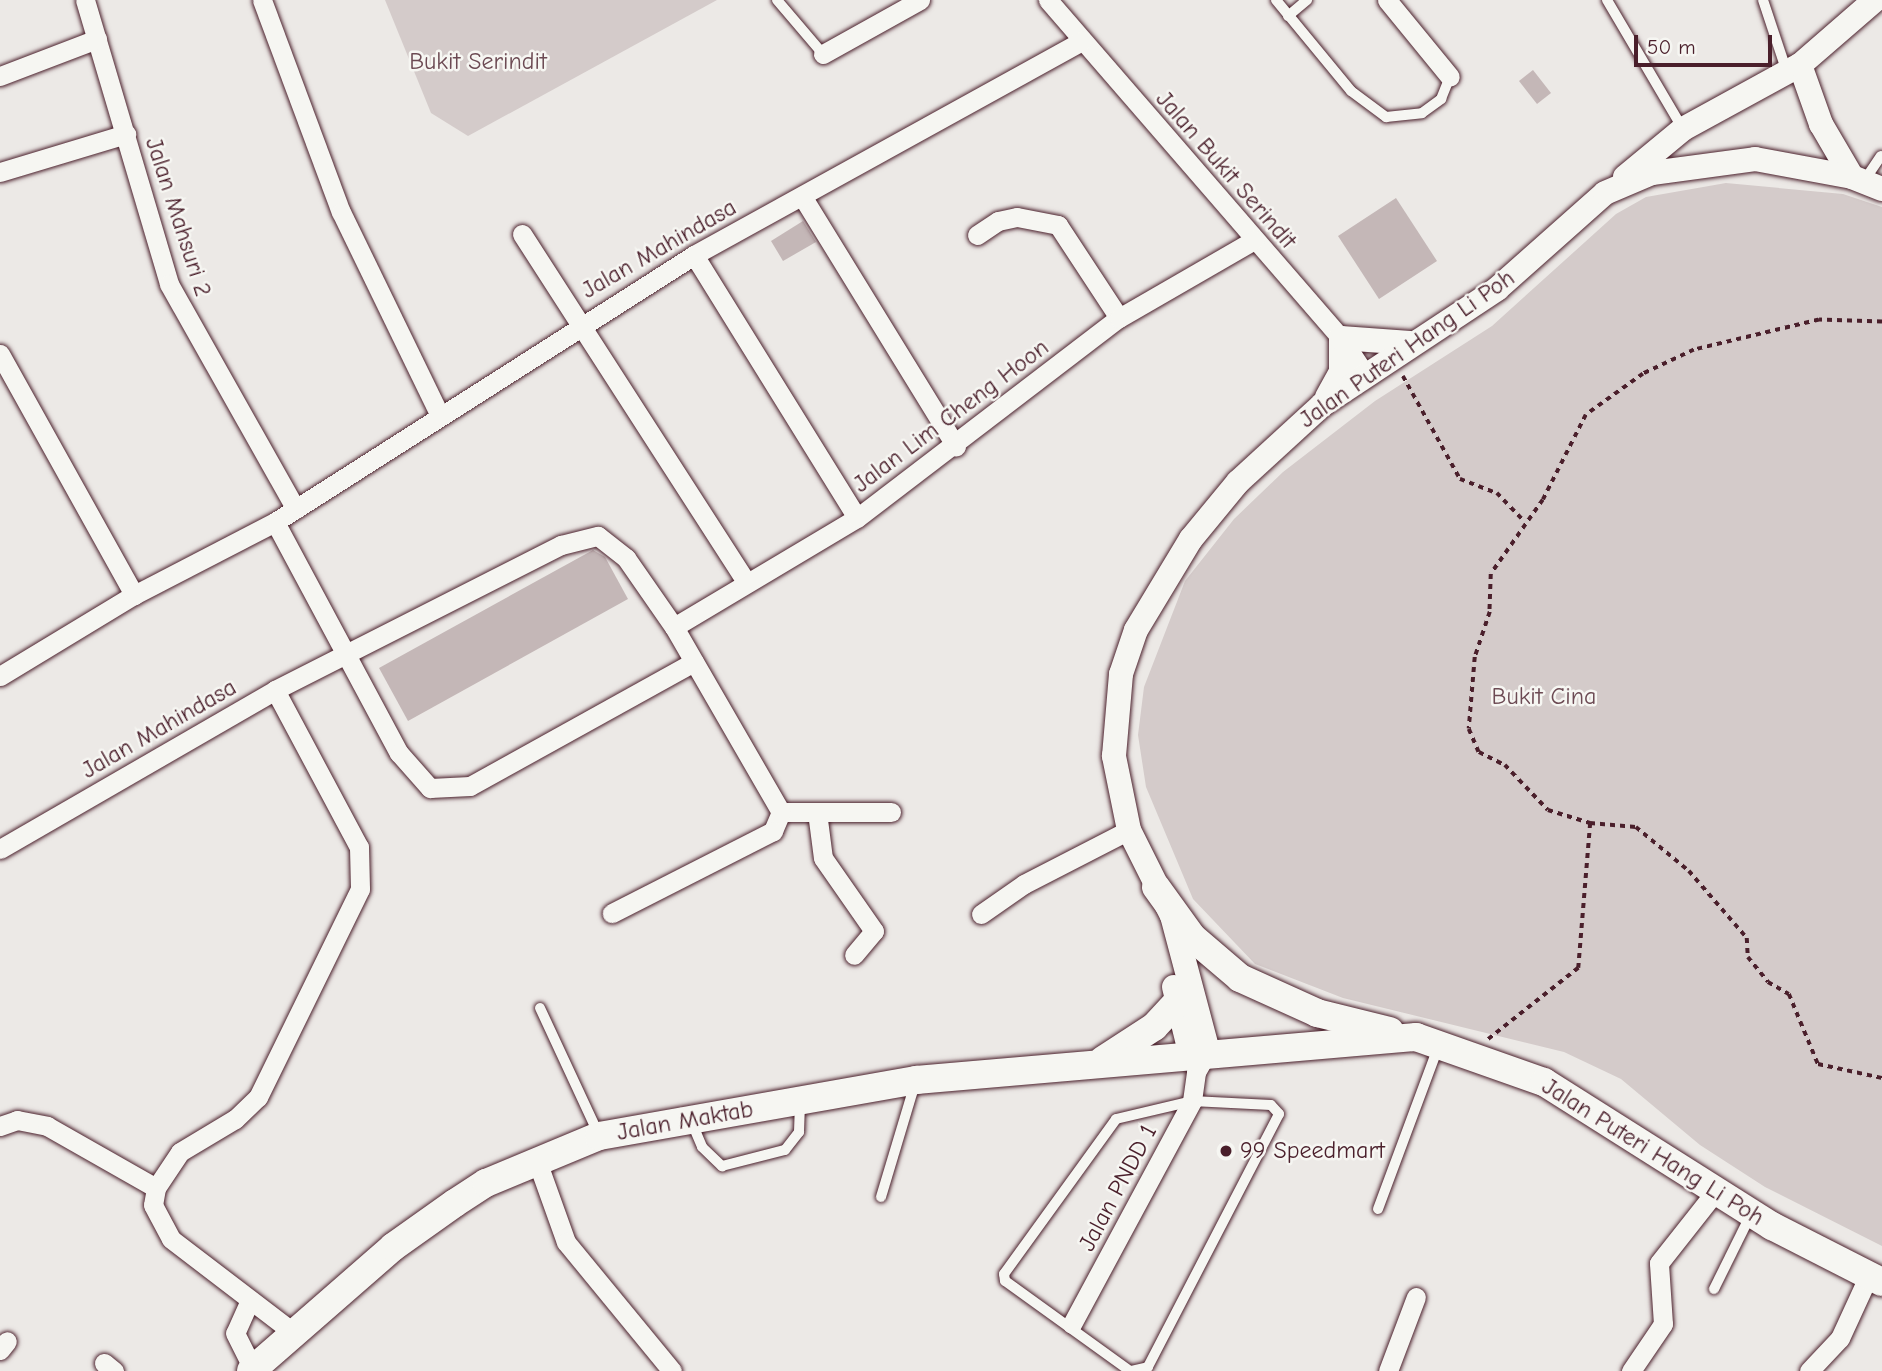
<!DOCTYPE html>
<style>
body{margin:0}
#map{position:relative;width:1882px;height:1371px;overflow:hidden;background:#ece9e6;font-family:"Comic Neue",sans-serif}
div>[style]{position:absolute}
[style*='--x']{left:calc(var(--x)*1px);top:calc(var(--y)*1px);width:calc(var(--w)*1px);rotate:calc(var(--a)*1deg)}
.green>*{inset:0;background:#d4cbca}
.building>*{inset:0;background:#c4b7b7}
.path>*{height:3.5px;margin-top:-1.75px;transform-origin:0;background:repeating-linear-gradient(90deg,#4a1f2b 0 5px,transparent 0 10px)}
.roads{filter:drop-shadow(0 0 2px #4a1f2b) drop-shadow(0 0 2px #4a1f2b)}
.service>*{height:10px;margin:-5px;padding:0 5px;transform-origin:5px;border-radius:5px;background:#f6f6f2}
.minor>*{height:19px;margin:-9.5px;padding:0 9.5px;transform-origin:9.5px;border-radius:9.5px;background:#f6f6f2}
.tertiary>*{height:24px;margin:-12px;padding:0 12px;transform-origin:12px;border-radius:12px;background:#f6f6f2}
.secondary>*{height:28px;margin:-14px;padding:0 14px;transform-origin:14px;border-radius:14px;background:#f6f6f2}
.dots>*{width:19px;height:19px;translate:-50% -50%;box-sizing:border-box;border:4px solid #f6f6f2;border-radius:50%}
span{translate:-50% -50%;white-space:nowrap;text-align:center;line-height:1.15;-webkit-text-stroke:5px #f6f6f2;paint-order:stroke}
.park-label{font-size:24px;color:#6c4a53}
.street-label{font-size:24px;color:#4a1f2b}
.poi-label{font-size:24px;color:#4a1f2b}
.left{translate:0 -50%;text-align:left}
.scale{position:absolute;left:1634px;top:35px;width:138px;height:32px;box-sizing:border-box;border:4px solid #4a1f2b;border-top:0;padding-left:9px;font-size:21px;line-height:24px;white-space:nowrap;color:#4a1f2b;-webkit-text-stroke:5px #f6f6f2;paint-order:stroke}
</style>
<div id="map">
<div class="green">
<div style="clip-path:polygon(385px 0,717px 0,468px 136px,431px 113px)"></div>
<div style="clip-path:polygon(1726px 183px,1843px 194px,1882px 207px,1882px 1246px,1765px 1187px,1700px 1145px,1621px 1079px,1564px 1052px,1343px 998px,1255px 964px,1193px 899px,1146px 787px,1138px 735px,1144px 687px,1185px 581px,1234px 519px,1283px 472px,1375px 401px,1492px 326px,1616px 214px,1646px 197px)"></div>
</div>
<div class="building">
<div style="clip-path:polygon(1533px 70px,1551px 93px,1537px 104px,1519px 81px)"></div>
<div style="clip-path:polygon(1396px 198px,1437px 261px,1379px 299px,1338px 236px)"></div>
<div style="clip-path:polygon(803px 221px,816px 242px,783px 261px,771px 241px)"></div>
<div style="clip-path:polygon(593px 550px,605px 557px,628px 599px,408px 721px,379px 668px)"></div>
</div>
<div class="path">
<div style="--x:1882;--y:322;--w:63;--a:-178.2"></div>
<div style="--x:1819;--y:320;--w:129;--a:166.5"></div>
<div style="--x:1694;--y:350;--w:56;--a:154.8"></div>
<div style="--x:1643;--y:374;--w:70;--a:144.3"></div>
<div style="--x:1586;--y:415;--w:95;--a:116.8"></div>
<div style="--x:1543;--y:500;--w:90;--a:125.1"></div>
<div style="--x:1491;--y:574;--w:38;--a:92"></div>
<div style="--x:1490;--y:612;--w:47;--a:108.4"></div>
<div style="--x:1475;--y:657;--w:72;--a:94.8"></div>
<div style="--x:1469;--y:729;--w:25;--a:67"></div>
<div style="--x:1479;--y:752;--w:29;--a:27"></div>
<div style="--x:1505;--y:765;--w:62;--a:46.3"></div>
<div style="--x:1548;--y:810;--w:44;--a:17.2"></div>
<div style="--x:1590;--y:823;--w:46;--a:5"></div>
<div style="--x:1636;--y:827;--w:69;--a:39.7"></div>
<div style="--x:1689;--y:871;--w:89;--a:49.1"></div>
<div style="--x:1747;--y:938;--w:19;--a:87"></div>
<div style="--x:1748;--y:957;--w:32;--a:51"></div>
<div style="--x:1768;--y:982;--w:24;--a:30"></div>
<div style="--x:1789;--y:994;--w:76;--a:67.5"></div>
<div style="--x:1818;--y:1064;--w:66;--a:12.3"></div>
<div style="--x:1403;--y:376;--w:118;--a:61"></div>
<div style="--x:1460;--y:479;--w:40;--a:21"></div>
<div style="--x:1497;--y:493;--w:40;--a:46"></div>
<div style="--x:1488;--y:1039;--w:115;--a:-38.3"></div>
<div style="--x:1578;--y:968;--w:145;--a:-85.3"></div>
</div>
<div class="roads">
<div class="service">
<div style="--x:777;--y:0;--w:71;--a:49.6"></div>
<div style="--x:1276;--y:0;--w:118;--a:50.5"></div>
<div style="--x:1351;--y:91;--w:44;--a:36.6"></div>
<div style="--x:1386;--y:117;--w:36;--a:-6"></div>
<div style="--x:1422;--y:113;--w:24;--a:-36"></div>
<div style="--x:1441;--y:99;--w:24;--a:-68"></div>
<div style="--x:1607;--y:0;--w:150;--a:59.5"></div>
<div style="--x:1763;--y:0;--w:76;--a:71.6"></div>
<div style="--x:1288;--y:16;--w:25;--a:-40"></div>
<div style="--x:1864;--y:181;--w:30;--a:-56"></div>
<div style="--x:540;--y:1008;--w:138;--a:65.1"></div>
<div style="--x:1192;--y:1101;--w:79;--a:2.9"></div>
<div style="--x:1271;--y:1105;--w:12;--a:48"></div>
<div style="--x:1279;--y:1114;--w:285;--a:117.4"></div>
<div style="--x:1148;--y:1367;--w:18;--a:167"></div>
<div style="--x:1130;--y:1371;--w:154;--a:-144.2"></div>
<div style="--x:1005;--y:1281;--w:7;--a:-98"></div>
<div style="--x:1004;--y:1274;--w:191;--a:-54.1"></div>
<div style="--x:1116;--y:1119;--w:78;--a:-13.3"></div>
<div style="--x:692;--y:1123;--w:26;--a:67"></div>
<div style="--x:702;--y:1147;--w:28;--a:44"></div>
<div style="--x:722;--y:1166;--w:65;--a:-14.3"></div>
<div style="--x:785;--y:1150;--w:23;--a:-52"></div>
<div style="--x:799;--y:1132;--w:27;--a:-88"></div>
<div style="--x:881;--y:1197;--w:118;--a:-73.3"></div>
<div style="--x:1378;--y:1209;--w:172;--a:-69.6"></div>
<div style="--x:1714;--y:1289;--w:84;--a:-63.7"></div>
</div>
<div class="minor">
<div style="--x:85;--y:0;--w:296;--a:73.5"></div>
<div style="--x:169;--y:284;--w:258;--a:60.6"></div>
<div style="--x:262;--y:0;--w:226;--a:69.6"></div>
<div style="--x:341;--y:212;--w:225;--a:64.1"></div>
<div style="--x:1048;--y:0;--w:447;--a:49.1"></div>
<div style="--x:1341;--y:338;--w:43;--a:56.3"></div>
<div style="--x:1387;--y:0;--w:99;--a:50.7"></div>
<div style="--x:823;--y:54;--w:111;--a:-29.1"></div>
<div style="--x:0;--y:76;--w:104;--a:-20.9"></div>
<div style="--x:0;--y:172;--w:132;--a:-16.8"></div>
<div style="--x:802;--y:196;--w:294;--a:58.4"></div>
<div style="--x:522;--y:234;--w:415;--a:57.2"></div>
<div style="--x:977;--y:235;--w:25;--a:-34"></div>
<div style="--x:998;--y:221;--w:19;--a:-12"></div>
<div style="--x:1017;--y:217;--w:42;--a:11"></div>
<div style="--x:1058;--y:225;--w:111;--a:56.7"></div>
<div style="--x:694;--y:255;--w:309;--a:58.2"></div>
<div style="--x:0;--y:354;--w:276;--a:60.9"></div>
<div style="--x:275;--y:522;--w:262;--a:61.8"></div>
<div style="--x:399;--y:753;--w:47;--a:48.5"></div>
<div style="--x:430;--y:788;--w:40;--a:-2.9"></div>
<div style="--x:470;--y:786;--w:256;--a:-29"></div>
<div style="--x:674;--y:627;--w:213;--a:-30.8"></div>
<div style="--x:857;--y:518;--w:330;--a:-37.4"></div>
<div style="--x:1119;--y:318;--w:156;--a:-30"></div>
<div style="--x:0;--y:676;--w:157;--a:-31.2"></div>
<div style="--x:134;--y:595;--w:159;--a:-27.4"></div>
<div style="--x:275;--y:522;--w:497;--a:-32.5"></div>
<div style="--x:694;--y:255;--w:443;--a:-28.9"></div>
<div style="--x:275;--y:690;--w:178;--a:61.9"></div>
<div style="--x:359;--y:847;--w:42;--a:88.6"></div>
<div style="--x:360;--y:889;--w:232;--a:116.1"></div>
<div style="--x:258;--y:1097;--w:32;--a:136"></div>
<div style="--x:235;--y:1119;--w:64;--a:149"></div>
<div style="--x:180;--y:1152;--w:43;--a:123.7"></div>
<div style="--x:156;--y:1188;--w:17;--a:100"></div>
<div style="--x:153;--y:1205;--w:38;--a:62"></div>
<div style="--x:171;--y:1239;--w:155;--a:37.4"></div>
<div style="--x:781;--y:812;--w:110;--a:0"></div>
<div style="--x:817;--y:812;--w:46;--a:82.6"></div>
<div style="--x:823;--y:858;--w:89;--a:55.1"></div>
<div style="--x:874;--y:931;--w:31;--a:130"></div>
<div style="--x:0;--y:849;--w:318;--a:-30"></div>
<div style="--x:275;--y:690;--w:321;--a:-26.9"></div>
<div style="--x:561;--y:545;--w:38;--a:-14"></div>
<div style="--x:598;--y:536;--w:36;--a:38"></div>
<div style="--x:626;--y:558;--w:84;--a:55.2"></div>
<div style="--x:674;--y:627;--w:214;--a:60"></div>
<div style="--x:781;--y:812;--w:21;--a:113"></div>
<div style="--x:773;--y:831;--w:181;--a:153"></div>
<div style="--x:981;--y:914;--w:52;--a:-34.9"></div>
<div style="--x:1024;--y:884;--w:118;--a:-27.2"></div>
<div style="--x:0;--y:1126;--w:18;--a:-19"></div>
<div style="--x:17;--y:1120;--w:31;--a:11"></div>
<div style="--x:47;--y:1126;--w:125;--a:29.6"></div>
<div style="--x:537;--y:1161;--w:86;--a:70.3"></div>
<div style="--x:566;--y:1242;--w:167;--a:50.6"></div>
<div style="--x:250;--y:1300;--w:36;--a:114"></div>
<div style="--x:235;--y:1333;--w:40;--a:63.4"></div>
<div style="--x:1072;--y:1324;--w:253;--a:-61.7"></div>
<div style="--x:1192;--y:1101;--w:29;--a:-82"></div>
<div style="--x:1196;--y:1072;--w:24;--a:-60"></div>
<div style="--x:0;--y:1350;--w:11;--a:-52"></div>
<div style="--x:104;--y:1363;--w:13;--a:39"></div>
<div style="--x:1388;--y:1371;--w:79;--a:-69.3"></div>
<div style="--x:1631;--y:1371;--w:57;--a:-55.8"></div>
<div style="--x:1663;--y:1324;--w:61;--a:-93.8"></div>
<div style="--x:1659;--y:1263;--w:90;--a:-51.7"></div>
<div style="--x:1809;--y:1371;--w:45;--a:-46.8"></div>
<div style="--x:1840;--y:1338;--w:69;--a:-65.3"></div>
</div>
<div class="tertiary">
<div style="--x:1800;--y:65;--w:63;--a:70.4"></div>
<div style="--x:1821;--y:124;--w:61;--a:59.7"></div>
<div style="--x:1625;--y:177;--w:75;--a:-39.6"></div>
<div style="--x:1683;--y:129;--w:133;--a:-28.7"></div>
<div style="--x:1800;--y:65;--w:99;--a:-40.9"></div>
<div style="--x:1327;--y:397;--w:29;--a:-61"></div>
<div style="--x:1341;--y:372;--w:34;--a:-90"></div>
<div style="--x:1341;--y:338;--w:69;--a:4.1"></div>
<div style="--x:1174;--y:987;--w:67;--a:76.2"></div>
<div style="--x:1208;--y:1051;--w:140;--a:-104.9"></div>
<div style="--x:1172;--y:916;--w:96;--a:-116.6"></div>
<div style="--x:1129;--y:830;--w:76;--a:-101.5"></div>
<div style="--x:1114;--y:756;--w:82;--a:-85.1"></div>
<div style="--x:1121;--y:674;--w:46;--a:-71.2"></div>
<div style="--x:1136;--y:630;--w:106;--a:-58.9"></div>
<div style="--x:1191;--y:539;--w:74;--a:-50.5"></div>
<div style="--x:1238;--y:482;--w:114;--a:-42.5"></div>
<div style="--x:1322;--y:405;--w:210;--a:-33.5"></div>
<div style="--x:1497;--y:289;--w:144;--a:-41.6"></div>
<div style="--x:1605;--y:193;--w:51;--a:-23.1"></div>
<div style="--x:1652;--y:173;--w:104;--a:-7.7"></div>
<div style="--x:1755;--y:159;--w:99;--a:10.5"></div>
<div style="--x:1852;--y:177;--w:32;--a:22"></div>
</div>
<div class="secondary">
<div style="--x:1156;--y:887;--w:62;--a:54.2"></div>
<div style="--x:1192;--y:937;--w:63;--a:40.5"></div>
<div style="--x:1240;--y:978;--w:85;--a:24.4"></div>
<div style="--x:1317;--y:1013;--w:75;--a:13.9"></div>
<div style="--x:1103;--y:1060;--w:61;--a:-32.9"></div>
<div style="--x:1154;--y:1027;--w:34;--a:-47"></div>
<div style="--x:251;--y:1371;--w:189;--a:-41.1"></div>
<div style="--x:393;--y:1247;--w:76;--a:-35.4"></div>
<div style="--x:455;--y:1203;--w:37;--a:-33"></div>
<div style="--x:486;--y:1183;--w:122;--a:-22.6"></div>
<div style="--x:599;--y:1136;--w:322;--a:-10"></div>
<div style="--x:916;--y:1080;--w:502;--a:-4.92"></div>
<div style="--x:1416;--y:1037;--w:136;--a:19.4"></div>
<div style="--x:1544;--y:1082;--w:270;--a:32.3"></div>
<div style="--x:1772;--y:1226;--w:123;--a:27"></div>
</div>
</div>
<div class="dots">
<div style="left:1226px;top:1151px;background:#4a1f2b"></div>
</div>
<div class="park-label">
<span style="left:478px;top:62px">Bukit Serindit</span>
<span style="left:1544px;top:697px">Bukit Cina</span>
</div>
<div class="street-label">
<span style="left:1226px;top:170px;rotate:49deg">Jalan Bukit Serindit</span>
<span style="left:178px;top:217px;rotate:72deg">Jalan Mahsuri 2</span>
<span style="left:659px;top:249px;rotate:-30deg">Jalan Mahindasa</span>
<span style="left:1407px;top:349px;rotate:-35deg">Jalan Puteri Hang Li Poh</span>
<span style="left:951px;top:416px;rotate:-37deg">Jalan Lim Cheng Hoon</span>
<span style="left:159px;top:729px;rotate:-30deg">Jalan Mahindasa</span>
<span style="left:685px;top:1121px;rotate:-10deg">Jalan Maktab</span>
<span style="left:1653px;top:1152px;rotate:32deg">Jalan Puteri Hang Li Poh</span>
<span style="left:1118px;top:1188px;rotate:-62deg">Jalan PNDD 1</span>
</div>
<div class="poi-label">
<span class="left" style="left:1240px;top:1151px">99 Speedmart</span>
</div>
<div class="scale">50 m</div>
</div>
